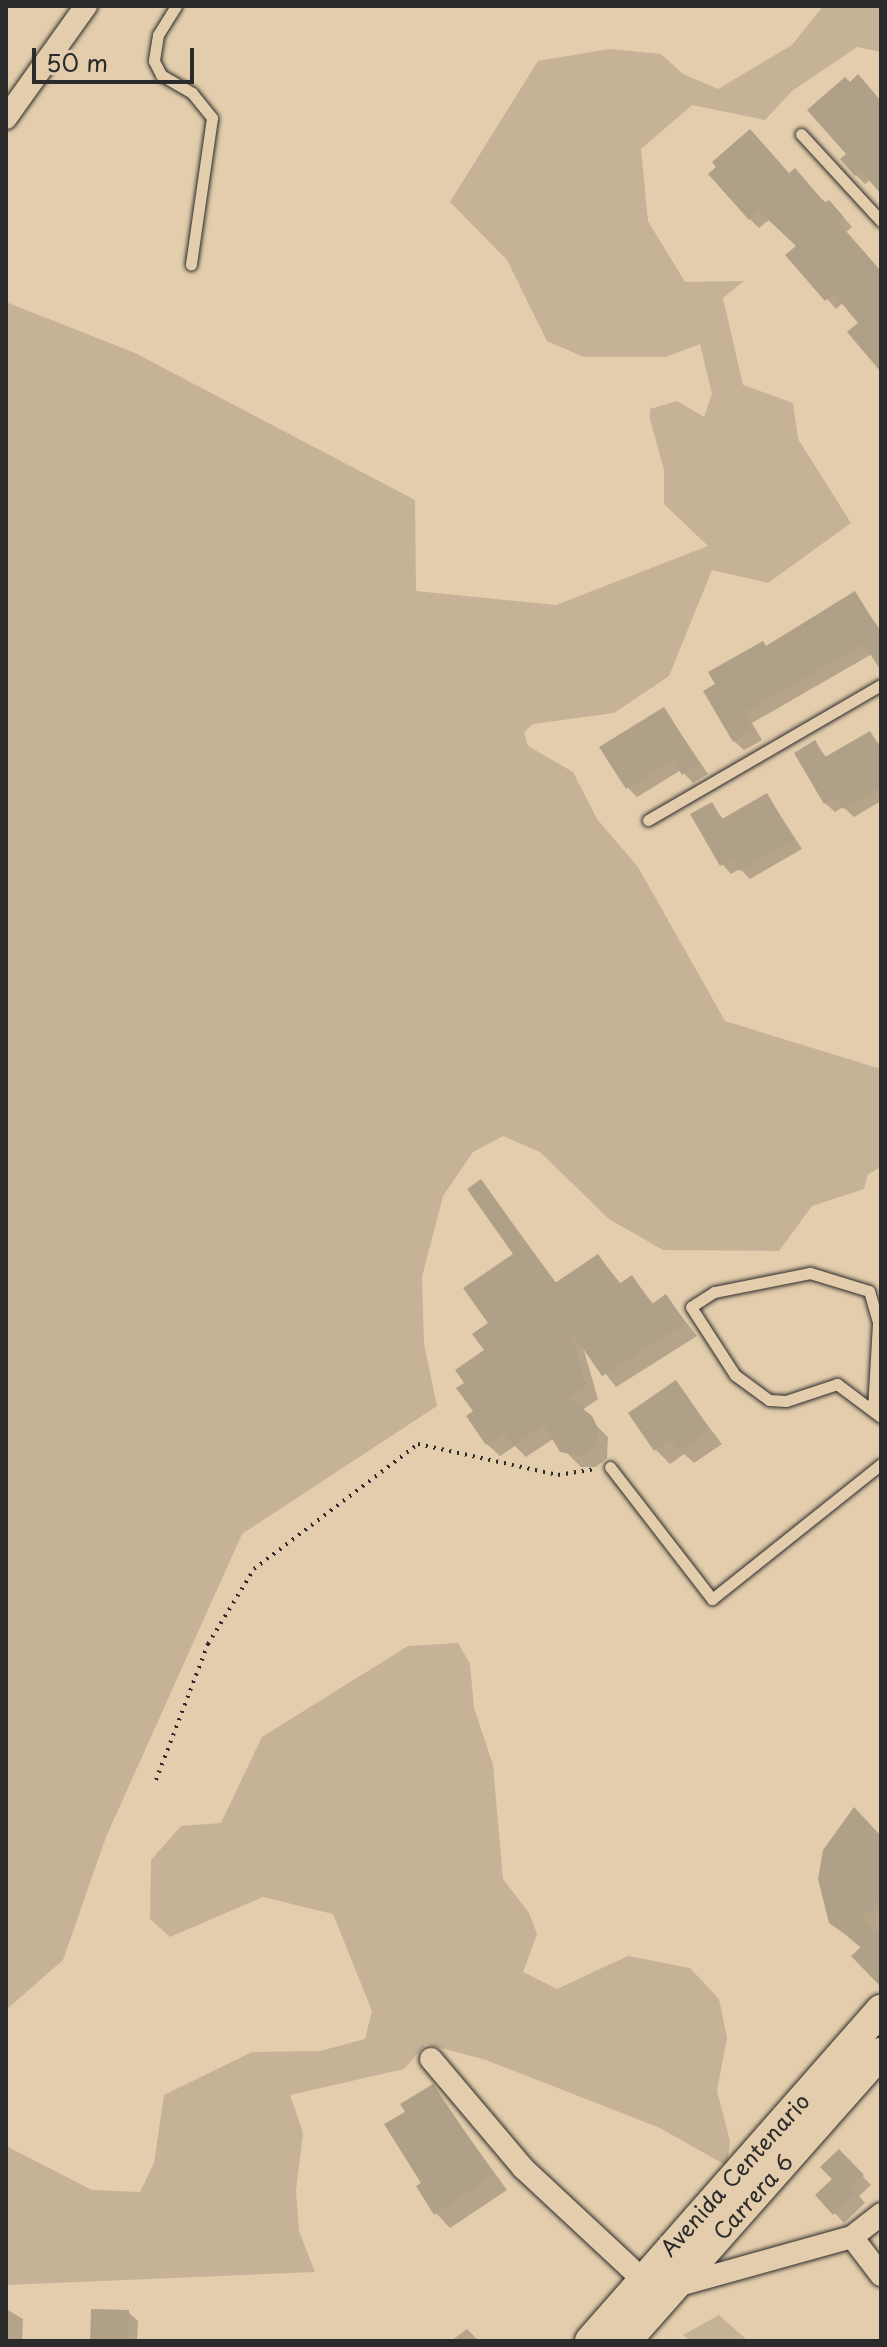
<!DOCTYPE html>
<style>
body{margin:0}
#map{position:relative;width:887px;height:2347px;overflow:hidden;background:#e3cdac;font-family:"Playpen Sans",sans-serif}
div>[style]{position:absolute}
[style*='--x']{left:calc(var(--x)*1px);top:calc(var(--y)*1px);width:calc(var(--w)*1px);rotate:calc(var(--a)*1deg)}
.green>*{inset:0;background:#c5b297}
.shadow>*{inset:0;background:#0003}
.building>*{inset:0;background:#b0a088}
.path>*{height:4px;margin-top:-2px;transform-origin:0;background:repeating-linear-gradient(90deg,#2b2b2b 0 2px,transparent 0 8px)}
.roads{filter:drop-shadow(0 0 2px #2b2b2b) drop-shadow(0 0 2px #2b2b2b)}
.lane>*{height:11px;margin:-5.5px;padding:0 5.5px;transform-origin:5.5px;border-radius:5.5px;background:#e3cdac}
.street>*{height:22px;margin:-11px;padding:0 11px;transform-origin:11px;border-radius:11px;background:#e3cdac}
.secondary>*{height:30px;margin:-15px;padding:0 15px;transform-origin:15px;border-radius:15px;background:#e3cdac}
span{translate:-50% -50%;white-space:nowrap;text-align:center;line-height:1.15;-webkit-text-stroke:6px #e3cdac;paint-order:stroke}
.street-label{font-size:22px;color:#2b2b2b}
.frame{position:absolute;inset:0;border:8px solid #2b2b2b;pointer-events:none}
.scale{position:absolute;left:32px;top:48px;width:162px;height:36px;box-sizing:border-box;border:4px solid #2b2b2b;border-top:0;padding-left:10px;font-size:24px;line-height:28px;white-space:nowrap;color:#2b2b2b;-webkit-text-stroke:6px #e3cdac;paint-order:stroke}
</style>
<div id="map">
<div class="green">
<div style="clip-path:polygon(823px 6px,881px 6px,881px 52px,857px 47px,792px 91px,765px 120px,692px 105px,641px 149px,648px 221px,685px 282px,744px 281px,723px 298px,743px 385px,793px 403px,798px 439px,851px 523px,768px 583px,712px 570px,669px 676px,614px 713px,533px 724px,524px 732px,528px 746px,573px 772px,597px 819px,638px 867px,725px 1021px,881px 1069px,881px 1167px,868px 1174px,864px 1189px,812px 1206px,779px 1251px,663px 1250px,609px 1219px,540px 1152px,503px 1136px,473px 1152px,443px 1196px,422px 1277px,424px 1344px,437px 1406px,242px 1534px,106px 1837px,63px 1960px,6px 2010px,6px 302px,135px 353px,415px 500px,416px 591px,556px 605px,708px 546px,664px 504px,664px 470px,650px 419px,650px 409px,677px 401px,704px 417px,712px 394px,700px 344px,666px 357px,584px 357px,547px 341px,507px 260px,450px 202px,538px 61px,610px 49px,661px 54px,683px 74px,718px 89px,792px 45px)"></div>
<div style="clip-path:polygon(458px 1643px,470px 1664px,474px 1708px,493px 1765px,503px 1879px,529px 1913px,537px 1934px,523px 1972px,557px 1989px,628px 1956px,690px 1968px,719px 1999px,727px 2038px,717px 2091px,730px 2141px,727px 2166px,660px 2128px,486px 2060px,426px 2044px,404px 2069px,290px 2095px,303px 2133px,296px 2190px,299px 2231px,315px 2272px,6px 2285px,6px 2146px,92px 2190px,140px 2192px,154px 2163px,164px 2095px,252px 2052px,320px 2051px,365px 2039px,372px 2011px,333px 1914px,263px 1897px,170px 1937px,150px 1919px,151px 1860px,181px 1826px,221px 1823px,262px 1737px,408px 1646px)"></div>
<div style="clip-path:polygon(719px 2315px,748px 2341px,690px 2341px,683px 2335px)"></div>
</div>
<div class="shadow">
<div style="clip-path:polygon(881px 102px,881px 191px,871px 179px,865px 184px,856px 175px,848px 154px)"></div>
<div style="clip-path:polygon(789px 175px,838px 211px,852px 227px,846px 232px,881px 273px,881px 369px,861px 324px,844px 302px,836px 309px,788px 255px,799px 246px,769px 220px,759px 228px,750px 219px)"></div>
<div style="clip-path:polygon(854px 593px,881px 631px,881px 664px,872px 654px,752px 723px,762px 740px,744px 750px,734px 741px,718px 685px)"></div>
<div style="clip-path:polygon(664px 709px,708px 774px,693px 783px,681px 770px,637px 797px,628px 788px)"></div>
<div style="clip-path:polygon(870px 734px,881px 746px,881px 801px,854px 817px,843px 807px,835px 812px,825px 803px,815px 743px,827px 758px)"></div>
<div style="clip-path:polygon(767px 795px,802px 849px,750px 879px,740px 869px,731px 874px,722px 864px,711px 805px,724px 820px)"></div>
<div style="clip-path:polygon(481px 1181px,557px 1284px,598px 1256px,622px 1285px,632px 1278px,654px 1305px,666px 1297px,697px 1336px,616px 1387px,582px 1344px,598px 1399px,581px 1411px,608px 1437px,607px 1458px,596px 1467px,581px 1467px,553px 1439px,526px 1457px,515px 1446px,500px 1456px,487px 1444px,467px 1383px,486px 1351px,516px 1254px)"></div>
<div style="clip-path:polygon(675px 1383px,722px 1444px,694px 1463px,684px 1454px,670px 1464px,656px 1450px)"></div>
<div style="clip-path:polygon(854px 1810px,881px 1837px,881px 1984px,862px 1949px,831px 1922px,825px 1850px)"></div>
<div style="clip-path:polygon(432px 2086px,507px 2190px,450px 2228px,436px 2213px,424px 2183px,408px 2112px)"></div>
<div style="clip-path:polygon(839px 2152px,871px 2185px,859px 2196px,865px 2203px,844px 2223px,818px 2195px,834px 2179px)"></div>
<div style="clip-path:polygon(6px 2309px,23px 2319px,22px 2341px,6px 2341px)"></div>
<div style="clip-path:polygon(128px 2312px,138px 2321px,137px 2341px,92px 2341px)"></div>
<div style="clip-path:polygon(467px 2329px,479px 2341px,451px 2341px)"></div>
</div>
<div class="building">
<div style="clip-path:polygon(858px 74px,881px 101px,881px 194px,861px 171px,855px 176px,840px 159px,846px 154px,807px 110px,845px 77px,850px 82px)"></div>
<div style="clip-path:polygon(750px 129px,789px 173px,795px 168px,825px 203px,829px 200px,844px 217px,838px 222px,881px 271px,881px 372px,847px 332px,858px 323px,834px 294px,825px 301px,785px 255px,796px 246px,759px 211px,749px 220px,708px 174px,716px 167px,712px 162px)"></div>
<div style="clip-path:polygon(855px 591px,881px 633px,881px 671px,864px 644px,744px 713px,754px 730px,733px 742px,703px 691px,715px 684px,708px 672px,763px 641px,766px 646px)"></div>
<div style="clip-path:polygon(664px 707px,700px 764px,682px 775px,673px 760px,626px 789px,599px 747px)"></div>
<div style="clip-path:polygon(870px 731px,881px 749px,881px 787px,843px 809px,836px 797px,824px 804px,794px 753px,815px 740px,825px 757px)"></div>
<div style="clip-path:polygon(767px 793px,794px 839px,739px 871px,732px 859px,720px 866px,690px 814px,712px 802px,722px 819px)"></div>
<div style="clip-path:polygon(481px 1179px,555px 1283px,598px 1254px,619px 1284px,632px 1275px,652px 1304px,666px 1294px,686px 1323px,602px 1376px,570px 1330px,586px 1386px,569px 1398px,592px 1416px,599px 1430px,595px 1446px,583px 1456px,560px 1452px,544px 1425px,513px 1446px,504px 1433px,486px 1445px,466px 1416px,473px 1411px,456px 1388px,464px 1383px,455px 1370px,484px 1350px,472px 1334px,488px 1323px,463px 1288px,513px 1254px,467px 1189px)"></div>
<div style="clip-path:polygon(676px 1380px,710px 1429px,678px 1451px,671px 1439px,654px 1451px,628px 1413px)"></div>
<div style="clip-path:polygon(854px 1807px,881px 1836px,881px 1898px,861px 1920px,875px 1933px,881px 1927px,881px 1987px,851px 1956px,862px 1946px,829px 1923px,818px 1879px,823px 1850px)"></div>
<div style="clip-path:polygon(433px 2084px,494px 2175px,434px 2215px,416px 2186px,421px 2183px,384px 2124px,405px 2112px,400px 2104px)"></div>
<div style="clip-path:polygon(839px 2149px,864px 2175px,851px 2186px,857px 2193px,833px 2215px,815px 2195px,832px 2179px,820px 2167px)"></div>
<div style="clip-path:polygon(91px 2309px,129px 2310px,128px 2341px,90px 2341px)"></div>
</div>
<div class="path">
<div style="--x:156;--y:1780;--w:146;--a:-69.1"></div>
<div style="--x:208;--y:1644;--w:88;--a:-58.5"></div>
<div style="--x:254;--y:1569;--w:206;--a:-37.3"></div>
<div style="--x:418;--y:1444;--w:143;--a:12.5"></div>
<div style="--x:558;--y:1475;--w:38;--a:-9"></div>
</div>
<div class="roads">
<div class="lane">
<div style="--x:176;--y:6;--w:34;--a:122"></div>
<div style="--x:158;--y:35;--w:26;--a:99"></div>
<div style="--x:154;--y:61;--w:16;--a:63"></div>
<div style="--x:161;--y:75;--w:36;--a:30"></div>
<div style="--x:192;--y:93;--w:32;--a:51"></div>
<div style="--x:212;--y:118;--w:148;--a:98.2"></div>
<div style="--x:801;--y:134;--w:118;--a:47.4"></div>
<div style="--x:648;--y:820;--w:269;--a:-30.1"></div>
<div style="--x:873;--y:1410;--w:88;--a:-86.7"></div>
<div style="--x:878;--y:1322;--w:32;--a:-106"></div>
<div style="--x:869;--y:1291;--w:62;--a:-163"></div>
<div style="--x:810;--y:1273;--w:98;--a:168.8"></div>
<div style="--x:714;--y:1292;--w:27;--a:147"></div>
<div style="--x:691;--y:1307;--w:81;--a:57.1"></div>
<div style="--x:735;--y:1375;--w:42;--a:36.3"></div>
<div style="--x:769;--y:1400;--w:17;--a:3"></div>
<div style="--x:786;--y:1401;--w:54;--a:-18.4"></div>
<div style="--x:837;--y:1384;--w:55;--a:36.9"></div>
<div style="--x:610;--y:1467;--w:167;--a:52.3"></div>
<div style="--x:712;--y:1599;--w:216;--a:-38.6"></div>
</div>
<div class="street">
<div style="--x:6;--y:118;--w:138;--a:-54.5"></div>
<div style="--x:431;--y:2059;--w:143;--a:49.8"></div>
<div style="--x:523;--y:2168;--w:161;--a:43"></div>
<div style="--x:852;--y:2237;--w:48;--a:52.7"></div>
<div style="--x:676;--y:2286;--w:183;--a:-15.6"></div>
<div style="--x:852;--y:2237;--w:37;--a:-38"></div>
</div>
<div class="secondary">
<div style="--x:590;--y:2341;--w:441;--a:-48.7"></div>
<div style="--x:626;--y:2341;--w:385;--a:-48.5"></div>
</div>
</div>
<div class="street-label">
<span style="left:734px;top:2174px;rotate:-48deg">Avenida Centenario</span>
<span style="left:752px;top:2196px;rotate:-48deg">Carrera 6</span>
</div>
<div class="frame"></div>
<div class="scale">50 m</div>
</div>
